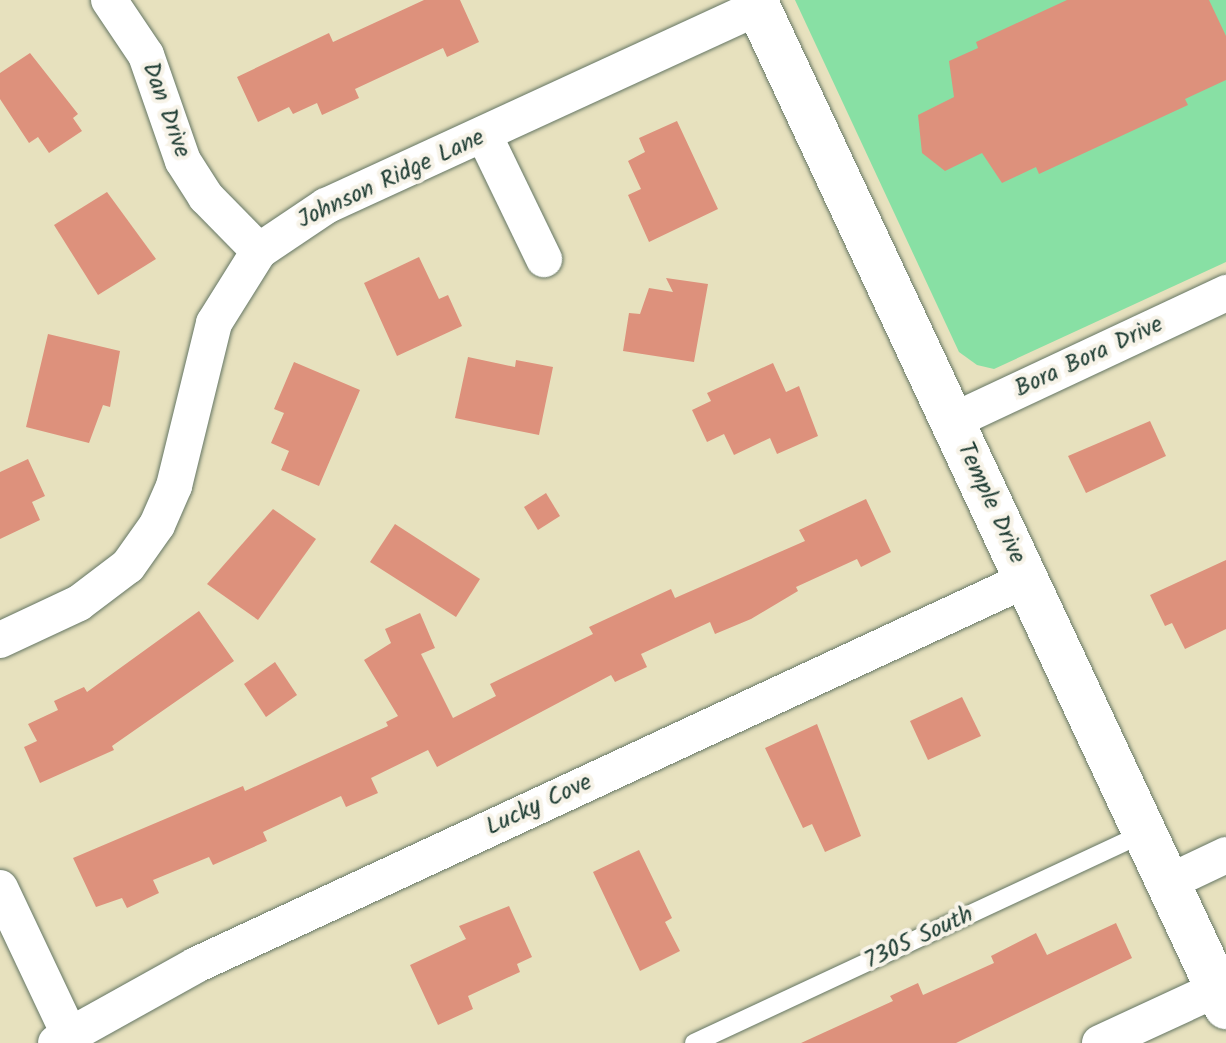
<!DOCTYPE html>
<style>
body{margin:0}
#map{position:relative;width:1226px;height:1043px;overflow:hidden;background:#e7e1be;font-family:Kalam,sans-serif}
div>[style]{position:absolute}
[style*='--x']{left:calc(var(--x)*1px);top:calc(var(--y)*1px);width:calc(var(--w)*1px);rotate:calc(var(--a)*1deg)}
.green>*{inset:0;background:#88e0a4}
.building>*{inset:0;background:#dd917c}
.roads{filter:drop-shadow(0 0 2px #657664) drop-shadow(0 0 2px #657664)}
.lane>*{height:18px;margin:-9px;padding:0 9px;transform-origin:9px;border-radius:9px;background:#fff}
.street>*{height:36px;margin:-18px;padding:0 18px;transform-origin:18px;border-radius:18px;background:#fff}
.secondary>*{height:44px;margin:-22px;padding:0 22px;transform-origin:22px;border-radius:22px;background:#fff}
span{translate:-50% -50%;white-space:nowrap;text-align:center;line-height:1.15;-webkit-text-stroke:8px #f7f3e8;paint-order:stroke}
.street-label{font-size:24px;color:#1f3d34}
</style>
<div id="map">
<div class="green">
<div style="clip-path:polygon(795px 0,1226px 0,1226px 262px,994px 369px,977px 365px,959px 352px)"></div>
</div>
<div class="building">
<div style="clip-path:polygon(424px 0,460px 0,479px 42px,447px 57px,443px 48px,355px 89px,359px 98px,322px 115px,317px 103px,293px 114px,289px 107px,258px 122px,237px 77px,329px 33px,333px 42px)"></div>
<div style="clip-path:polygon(1067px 0,1209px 0,1226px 36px,1226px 80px,1185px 99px,1188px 105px,1039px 174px,1036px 167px,1002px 183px,982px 153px,945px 171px,922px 153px,918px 115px,954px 97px,949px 61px,978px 48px,976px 42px)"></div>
<div style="clip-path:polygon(30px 53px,78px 114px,73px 118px,82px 131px,49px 153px,38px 137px,29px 143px,0 99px,0 73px)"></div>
<div style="clip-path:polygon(677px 121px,718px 209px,649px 242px,628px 195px,641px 189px,628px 161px,645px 152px,639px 138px)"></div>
<div style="clip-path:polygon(107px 192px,156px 259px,98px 295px,54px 225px)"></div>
<div style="clip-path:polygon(419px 257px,439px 299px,448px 295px,462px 326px,397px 356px,364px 283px)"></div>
<div style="clip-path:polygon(666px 278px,708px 284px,694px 362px,623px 351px,629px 313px,640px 314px,649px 288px,673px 292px)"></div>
<div style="clip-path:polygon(48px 334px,120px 351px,110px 407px,103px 405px,89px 443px,26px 427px)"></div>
<div style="clip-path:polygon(468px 357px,515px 367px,516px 360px,553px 367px,539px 435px,455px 418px)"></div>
<div style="clip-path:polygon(294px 362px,360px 390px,319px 486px,281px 470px,289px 451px,271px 443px,284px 413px,274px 409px)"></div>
<div style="clip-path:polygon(773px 363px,786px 392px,799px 386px,818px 436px,777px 454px,770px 438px,734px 455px,724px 434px,707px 442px,692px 410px,711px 401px,707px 393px)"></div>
<div style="clip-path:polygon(1150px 421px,1166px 456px,1086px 493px,1068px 456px)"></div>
<div style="clip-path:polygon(28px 459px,45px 496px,32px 502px,40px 520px,0 539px,0 472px)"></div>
<div style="clip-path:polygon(546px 493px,560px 516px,538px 530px,524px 507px)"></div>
<div style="clip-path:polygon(866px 499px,891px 552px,861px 567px,857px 559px,796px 587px,798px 591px,751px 619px,715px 634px,710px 622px,641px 654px,647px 667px,615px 682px,611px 675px,437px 767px,428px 750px,371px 778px,378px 793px,346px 807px,341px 796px,263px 832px,267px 841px,213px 865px,209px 857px,153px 880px,159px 893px,127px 908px,122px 898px,96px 907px,73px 858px,243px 786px,245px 791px,388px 726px,386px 722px,398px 716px,364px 660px,391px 643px,385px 629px,420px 613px,435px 648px,421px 654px,453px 718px,496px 696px,490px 684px,593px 634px,589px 627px,671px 589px,675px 598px,805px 541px,799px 530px)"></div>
<div style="clip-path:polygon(273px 509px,316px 539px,258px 620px,207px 584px)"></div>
<div style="clip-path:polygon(395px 524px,480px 579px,456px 617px,370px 562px)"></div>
<div style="clip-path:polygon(1226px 560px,1226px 629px,1185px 649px,1172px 623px,1165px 626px,1150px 595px)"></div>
<div style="clip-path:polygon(199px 611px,234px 661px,112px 746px,114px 750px,40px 783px,24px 747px,37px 741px,28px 724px,58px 710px,54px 701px,84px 687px,87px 692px)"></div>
<div style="clip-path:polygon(275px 662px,297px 695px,266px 717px,244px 684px)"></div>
<div style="clip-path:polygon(962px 697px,981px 736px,928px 760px,910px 721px)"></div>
<div style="clip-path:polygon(817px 724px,861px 836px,825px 852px,812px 824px,803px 828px,765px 748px)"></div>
<div style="clip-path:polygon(639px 850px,672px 918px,665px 922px,680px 951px,640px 971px,593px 872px)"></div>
<div style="clip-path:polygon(509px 906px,532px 957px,517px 964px,520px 972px,468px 996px,473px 1009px,438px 1025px,410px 965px,466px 939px,459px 926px)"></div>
<div style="clip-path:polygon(1116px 923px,1132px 958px,956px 1043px,801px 1043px,893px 1001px,890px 996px,918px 983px,923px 995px,994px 963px,991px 956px,1036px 933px,1047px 955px)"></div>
</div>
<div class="roads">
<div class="lane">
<div style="--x:694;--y:1043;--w:497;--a:-25"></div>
</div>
<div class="street">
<div style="--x:109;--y:0;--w:66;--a:56.1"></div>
<div style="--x:146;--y:55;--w:112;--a:70.8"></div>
<div style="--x:183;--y:161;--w:43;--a:57.4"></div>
<div style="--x:206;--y:197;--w:76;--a:45.5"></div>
<div style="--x:484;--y:135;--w:138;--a:64.2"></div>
<div style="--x:953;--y:421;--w:302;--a:-25.1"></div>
<div style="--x:0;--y:640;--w:87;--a:-25.1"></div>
<div style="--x:79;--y:603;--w:61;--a:-37.1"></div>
<div style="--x:128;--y:566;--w:50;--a:-54.7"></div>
<div style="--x:157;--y:525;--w:43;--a:-66.4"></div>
<div style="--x:174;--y:486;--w:168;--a:-76.2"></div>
<div style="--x:214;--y:323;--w:85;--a:-58"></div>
<div style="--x:259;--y:251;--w:81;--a:-33.9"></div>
<div style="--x:326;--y:206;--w:476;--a:-24.7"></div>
<div style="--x:1167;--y:883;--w:65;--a:-25.4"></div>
<div style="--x:0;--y:888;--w:161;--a:64.7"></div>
<div style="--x:56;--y:1043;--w:160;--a:-29.1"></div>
<div style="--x:196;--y:965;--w:916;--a:-24.91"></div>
<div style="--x:1100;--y:1043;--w:129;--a:-24.8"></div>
</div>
<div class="secondary">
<div style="--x:755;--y:0;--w:1112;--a:64.93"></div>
</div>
</div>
<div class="street-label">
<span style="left:166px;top:110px;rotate:70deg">Dan Drive</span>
<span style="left:391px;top:179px;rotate:-25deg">Johnson Ridge Lane</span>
<span style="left:1089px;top:357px;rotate:-25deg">Bora Bora Drive</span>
<span style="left:991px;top:503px;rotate:65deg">Temple Drive</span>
<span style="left:539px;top:805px;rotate:-25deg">Lucky Cove</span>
<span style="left:919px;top:938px;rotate:-25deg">7305 South</span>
</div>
</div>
